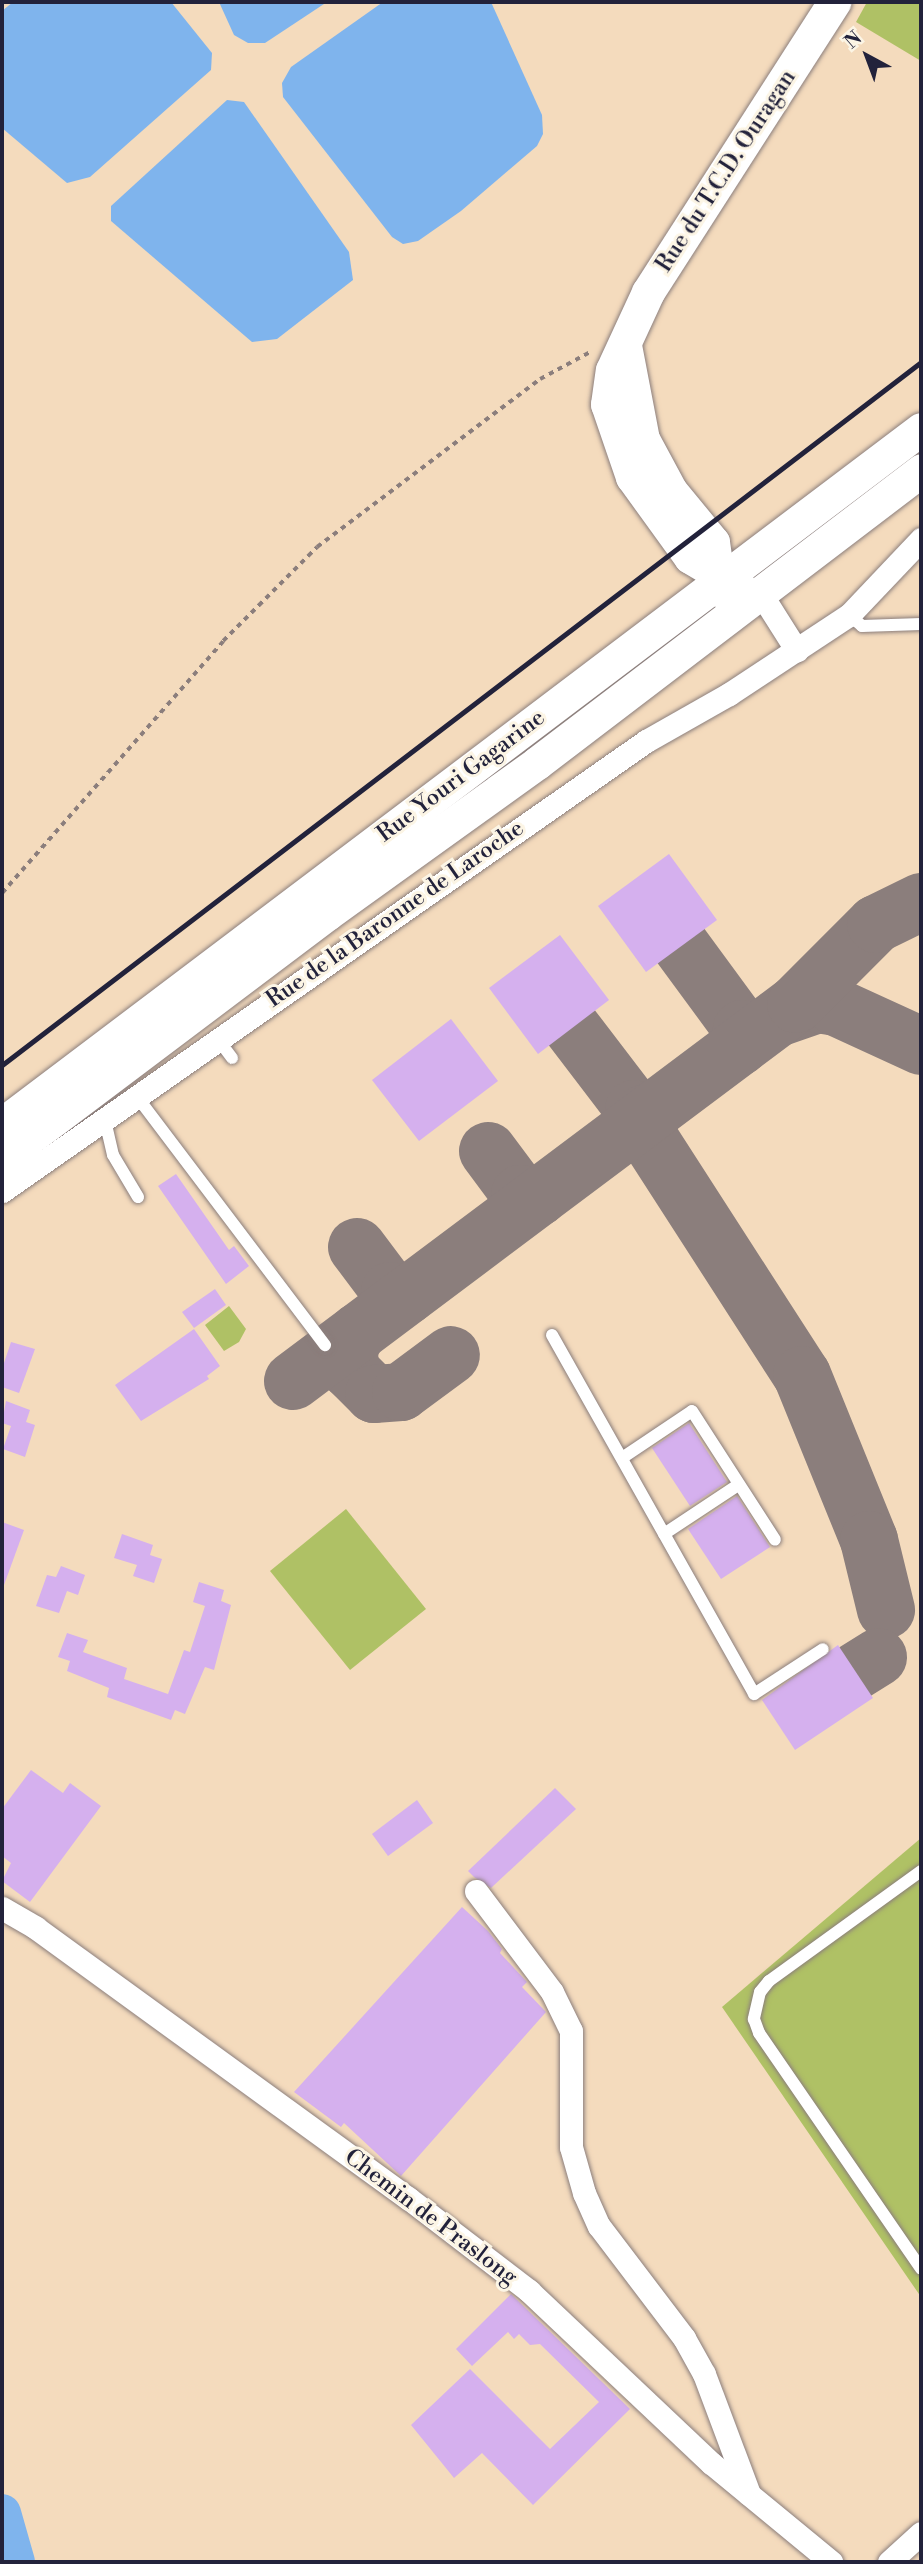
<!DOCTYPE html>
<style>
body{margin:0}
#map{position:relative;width:923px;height:2564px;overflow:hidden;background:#f4dbbd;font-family:"Libre Bodoni",serif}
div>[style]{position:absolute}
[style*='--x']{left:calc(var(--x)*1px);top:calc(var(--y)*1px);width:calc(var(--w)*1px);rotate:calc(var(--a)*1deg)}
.green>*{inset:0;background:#afc165}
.water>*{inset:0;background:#7fb4ed}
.river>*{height:38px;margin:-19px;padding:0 19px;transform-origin:19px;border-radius:19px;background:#7fb4ed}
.taxiway>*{height:58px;margin:-29px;padding:0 29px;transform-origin:29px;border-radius:29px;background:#8b7e7c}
.building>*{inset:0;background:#d5b0ee}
.path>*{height:3.5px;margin-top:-1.75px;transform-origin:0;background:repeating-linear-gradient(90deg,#8b7e7c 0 5px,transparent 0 10px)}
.roads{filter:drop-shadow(0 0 2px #8b7e7c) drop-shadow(0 0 2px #8b7e7c)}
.lane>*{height:12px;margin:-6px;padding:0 6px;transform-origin:6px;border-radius:6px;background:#fff}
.street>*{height:23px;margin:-11.5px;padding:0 11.5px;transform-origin:11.5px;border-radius:11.5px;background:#fff}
.secondary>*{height:33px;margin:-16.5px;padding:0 16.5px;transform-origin:16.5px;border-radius:16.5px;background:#fff}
.rail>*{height:5px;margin:-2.5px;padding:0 2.5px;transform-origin:2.5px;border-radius:2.5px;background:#22223b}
span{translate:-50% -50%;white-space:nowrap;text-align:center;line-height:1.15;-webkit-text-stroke:6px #fcf5e5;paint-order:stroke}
.street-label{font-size:23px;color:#22223b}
.frame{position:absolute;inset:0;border:4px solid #22223b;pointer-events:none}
.north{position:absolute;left:832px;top:21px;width:70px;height:70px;-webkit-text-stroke:5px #fcf5e5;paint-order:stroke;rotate:319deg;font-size:19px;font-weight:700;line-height:28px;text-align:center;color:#22223b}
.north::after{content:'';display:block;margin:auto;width:24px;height:32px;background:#22223b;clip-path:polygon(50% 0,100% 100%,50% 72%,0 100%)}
</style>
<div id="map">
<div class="green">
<div style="clip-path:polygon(867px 2px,921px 2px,921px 61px,856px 22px)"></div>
<div style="clip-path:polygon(229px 1306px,246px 1329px,239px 1342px,224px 1351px,205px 1325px)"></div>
<div style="clip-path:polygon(346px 1509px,426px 1609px,350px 1670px,270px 1571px)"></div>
<div style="clip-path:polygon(921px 1838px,921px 2297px,722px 2007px)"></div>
</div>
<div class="water">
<div style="clip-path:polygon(13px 2px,171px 2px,212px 53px,211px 70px,90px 177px,67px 183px,2px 128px,2px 11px)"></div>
<div style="clip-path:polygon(219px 2px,327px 2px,265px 43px,248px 43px,234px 35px)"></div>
<div style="clip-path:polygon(383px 2px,491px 2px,542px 115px,543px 134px,537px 146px,461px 211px,418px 241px,403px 244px,392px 237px,283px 97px,282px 83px,291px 67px)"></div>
<div style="clip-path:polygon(227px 100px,244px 102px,349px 252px,353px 280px,277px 339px,252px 342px,111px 221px,111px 206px)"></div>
</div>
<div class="river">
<div style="--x:2;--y:2513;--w:51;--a:74.1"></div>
</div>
<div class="taxiway">
<div style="--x:681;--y:946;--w:103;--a:53.7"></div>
<div style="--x:742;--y:1029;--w:18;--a:99"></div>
<div style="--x:778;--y:1018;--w:42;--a:-19.3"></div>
<div style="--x:818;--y:1004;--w:18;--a:9"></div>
<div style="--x:836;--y:1007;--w:94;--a:24.6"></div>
<div style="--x:572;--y:1028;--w:102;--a:52.6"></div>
<div style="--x:634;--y:1109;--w:10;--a:29"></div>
<div style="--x:643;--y:1114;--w:13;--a:-18"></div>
<div style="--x:655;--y:1110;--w:16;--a:120"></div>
<div style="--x:647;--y:1124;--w:14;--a:82"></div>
<div style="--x:649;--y:1138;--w:282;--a:57.2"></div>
<div style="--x:802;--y:1375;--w:178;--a:67.9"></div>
<div style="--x:869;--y:1540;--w:72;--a:76.3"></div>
<div style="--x:488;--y:1151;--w:54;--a:53.3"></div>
<div style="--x:520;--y:1194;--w:19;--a:9"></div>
<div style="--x:357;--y:1247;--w:55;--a:53.1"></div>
<div style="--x:390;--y:1291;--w:18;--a:13"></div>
<div style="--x:358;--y:1332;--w:17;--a:121"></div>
<div style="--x:349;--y:1347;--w:23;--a:88"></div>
<div style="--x:350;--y:1370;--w:34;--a:45"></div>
<div style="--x:374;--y:1394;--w:27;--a:-4"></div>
<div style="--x:401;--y:1392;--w:62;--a:-36.5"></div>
<div style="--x:293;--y:1381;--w:629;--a:-36.85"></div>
<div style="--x:796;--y:1004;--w:113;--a:-45"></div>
<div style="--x:876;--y:924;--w:50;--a:-26.1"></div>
<div style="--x:856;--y:1671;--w:26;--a:-32"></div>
</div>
<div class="building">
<div style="clip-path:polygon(669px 854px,717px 920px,646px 972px,598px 906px)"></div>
<div style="clip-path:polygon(560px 935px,609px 1000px,538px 1054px,489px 988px)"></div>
<div style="clip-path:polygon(451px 1019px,498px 1081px,419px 1141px,372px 1080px)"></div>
<div style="clip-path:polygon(176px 1174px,229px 1250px,234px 1246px,249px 1266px,226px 1284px,158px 1186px)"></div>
<div style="clip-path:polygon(215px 1289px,226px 1305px,194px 1328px,182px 1312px)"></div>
<div style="clip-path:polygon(194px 1329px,220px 1366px,207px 1376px,209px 1379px,141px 1421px,115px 1385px)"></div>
<div style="clip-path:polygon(11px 1342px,35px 1349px,19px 1393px,2px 1387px,2px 1369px)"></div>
<div style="clip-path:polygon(6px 1401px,30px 1410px,26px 1422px,35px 1425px,25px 1457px,3px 1449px,11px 1426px,2px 1423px)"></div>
<div style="clip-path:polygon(689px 1423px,727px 1482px,690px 1506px,652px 1448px)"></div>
<div style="clip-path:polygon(737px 1496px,770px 1547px,721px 1579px,688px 1529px)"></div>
<div style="clip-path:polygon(2px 1522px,24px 1530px,4px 1585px,2px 1585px)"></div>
<div style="clip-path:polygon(122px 1534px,153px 1545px,150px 1555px,162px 1559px,154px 1583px,133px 1576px,137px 1565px,114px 1558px)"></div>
<div style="clip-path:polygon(61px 1566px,85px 1575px,78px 1595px,67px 1591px,59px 1613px,36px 1606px,47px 1575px,56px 1577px)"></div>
<div style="clip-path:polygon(199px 1582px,224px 1590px,221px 1601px,231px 1605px,214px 1670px,205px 1667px,185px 1714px,175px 1710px,171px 1720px,107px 1697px,109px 1688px,67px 1671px,70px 1661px,58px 1657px,67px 1633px,88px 1640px,83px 1652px,127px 1668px,124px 1679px,168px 1694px,184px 1650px,190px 1652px,205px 1606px,193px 1602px)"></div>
<div style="clip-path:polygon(838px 1645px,873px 1698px,795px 1750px,762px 1700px)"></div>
<div style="clip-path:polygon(31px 1770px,63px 1793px,70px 1783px,101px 1806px,30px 1902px,2px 1881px,11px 1863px,2px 1856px,2px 1809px)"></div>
<div style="clip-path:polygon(555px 1788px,576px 1809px,491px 1888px,474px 1877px,468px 1871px)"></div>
<div style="clip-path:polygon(417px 1800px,433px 1823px,388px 1856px,372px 1834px)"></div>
<div style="clip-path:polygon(462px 1907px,488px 1931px,502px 1949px,500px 1953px,527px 1982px,522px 1987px,546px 2012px,401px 2176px,344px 2123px,341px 2127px,294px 2092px)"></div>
<div style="clip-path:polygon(511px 2294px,630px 2409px,533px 2505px,482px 2453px,454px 2478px,411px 2425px,470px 2369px,550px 2449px,599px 2402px,540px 2344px,530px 2345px,519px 2334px,514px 2339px,508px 2332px,472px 2366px,456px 2349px)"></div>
</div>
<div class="path">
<div style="--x:2;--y:893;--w:335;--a:-48.7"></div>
<div style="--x:223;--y:641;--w:133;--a:-45"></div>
<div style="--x:317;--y:547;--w:279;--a:-37"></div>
<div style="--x:540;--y:379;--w:59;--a:-28.3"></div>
</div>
<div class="roads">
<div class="lane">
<div style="--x:849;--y:615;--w:17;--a:40"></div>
<div style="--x:862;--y:626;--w:59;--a:-1.9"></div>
<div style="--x:217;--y:1038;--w:25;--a:53"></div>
<div style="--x:135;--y:1094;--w:315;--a:52.9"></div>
<div style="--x:104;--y:1116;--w:40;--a:77"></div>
<div style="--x:113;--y:1155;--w:49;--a:59.2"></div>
<div style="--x:552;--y:1335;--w:412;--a:60.6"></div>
<div style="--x:754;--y:1694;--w:82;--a:-33.1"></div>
<div style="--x:622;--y:1458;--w:84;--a:-33.9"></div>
<div style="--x:692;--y:1411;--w:153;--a:57.2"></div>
<div style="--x:664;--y:1534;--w:89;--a:-33.5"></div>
<div style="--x:921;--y:1871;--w:188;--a:144.1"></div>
<div style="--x:769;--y:1981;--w:14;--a:129"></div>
<div style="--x:760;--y:1992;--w:28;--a:103"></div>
<div style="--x:754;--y:2019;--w:15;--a:70"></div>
<div style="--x:759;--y:2033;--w:286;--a:55.5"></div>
</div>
<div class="street">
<div style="--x:761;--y:594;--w:67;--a:57.7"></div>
<div style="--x:2;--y:1191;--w:786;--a:-34.94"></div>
<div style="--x:646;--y:741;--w:95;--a:-29.5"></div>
<div style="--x:729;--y:694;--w:144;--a:-33.4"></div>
<div style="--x:849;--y:615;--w:105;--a:-46.5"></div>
<div style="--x:476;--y:1891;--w:126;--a:53"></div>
<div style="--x:552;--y:1992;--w:43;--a:64"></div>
<div style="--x:571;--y:2031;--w:116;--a:90"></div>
<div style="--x:571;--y:2147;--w:48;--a:74.2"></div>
<div style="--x:584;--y:2193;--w:36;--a:66"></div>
<div style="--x:599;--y:2226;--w:141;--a:52.8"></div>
<div style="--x:684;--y:2338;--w:41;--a:60.9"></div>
<div style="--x:704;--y:2374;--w:128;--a:69.4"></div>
<div style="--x:2;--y:1908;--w:39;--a:30"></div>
<div style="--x:36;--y:1928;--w:460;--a:36"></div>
<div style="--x:408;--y:2198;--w:153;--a:37.5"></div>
<div style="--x:529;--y:2291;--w:250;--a:43.4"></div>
<div style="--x:711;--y:2463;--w:156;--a:39.5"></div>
<div style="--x:889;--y:2562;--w:43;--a:-42.2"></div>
</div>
<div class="secondary">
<div style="--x:625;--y:345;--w:96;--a:79.2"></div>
<div style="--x:643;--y:439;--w:59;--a:61.7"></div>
<div style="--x:671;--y:491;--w:66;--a:50.5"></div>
<div style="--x:713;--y:542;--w:49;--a:81.9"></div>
<div style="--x:739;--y:586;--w:57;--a:-149.4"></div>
<div style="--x:690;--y:557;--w:99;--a:-125.9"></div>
<div style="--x:632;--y:477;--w:77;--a:-108.9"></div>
<div style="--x:607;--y:404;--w:34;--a:-82"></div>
<div style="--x:612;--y:370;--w:86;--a:-65.2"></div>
<div style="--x:648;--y:292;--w:345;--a:-57.3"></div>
<div style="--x:2;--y:1124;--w:1152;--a:-37.1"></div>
<div style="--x:2;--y:1159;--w:407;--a:-37"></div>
<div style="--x:327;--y:914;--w:259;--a:-35.7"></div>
<div style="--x:537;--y:763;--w:483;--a:-37.3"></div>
</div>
</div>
<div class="rail">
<div style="--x:2;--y:1065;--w:1157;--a:-37.41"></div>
</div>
<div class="street-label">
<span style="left:726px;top:171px;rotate:-57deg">Rue du T.C.D. Ouragan</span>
<span style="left:461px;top:776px;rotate:-37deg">Rue Youri Gagarine</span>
<span style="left:395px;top:914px;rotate:-35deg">Rue de la Baronne de Laroche</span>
<span style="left:431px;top:2217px;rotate:37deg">Chemin de Praslong</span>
</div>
<div class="frame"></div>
<div class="north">N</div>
</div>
